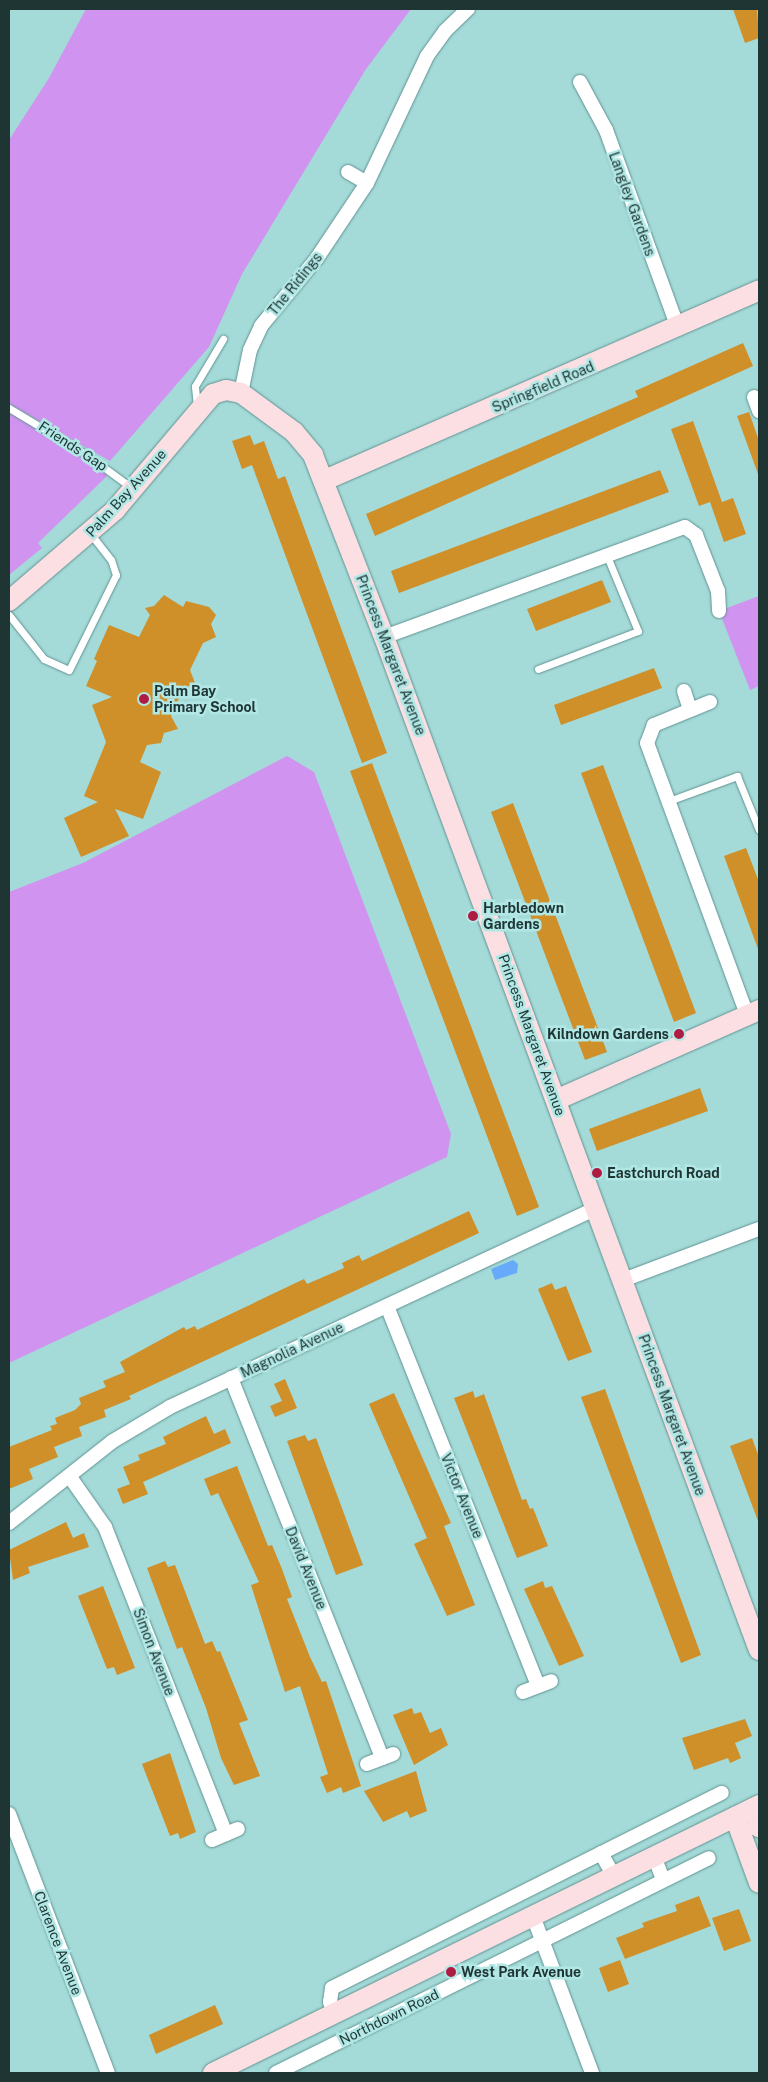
<!DOCTYPE html>
<style>
body{margin:0}
#map{position:relative;width:768px;height:2082px;overflow:hidden;background:#a4dad8;font-family:"Public Sans",sans-serif}
div>[style]{position:absolute}
[style*='--x']{left:calc(var(--x)*1px);top:calc(var(--y)*1px);width:calc(var(--w)*1px);rotate:calc(var(--a)*1deg)}
.green>*{inset:0;background:#d093ef}
.water>*{inset:0;background:#67aafa}
.building>*{inset:0;background:#cf8f29}
.roads{filter:drop-shadow(0 0 1px #609392) drop-shadow(0 0 1px #609392)}
.lane>*{height:7px;margin:-3.5px;padding:0 3.5px;transform-origin:3.5px;border-radius:3.5px;background:#fff}
.street>*{height:14px;margin:-7px;padding:0 7px;transform-origin:7px;border-radius:7px;background:#fff}
.secondary>*{height:20px;margin:-10px;padding:0 10px;transform-origin:10px;border-radius:10px;background:#fbdfe2}
.dots>*{width:14px;height:14px;translate:-50% -50%;box-sizing:border-box;border:2px solid #b1e7e5;border-radius:50%}
span{translate:-50% -50%;white-space:nowrap;text-align:center;line-height:1.15;-webkit-text-stroke:5px #b1e7e5;paint-order:stroke}
.street-label{font-size:14px;color:#1f3534}
.poi-label{font-size:14px;color:#1f3534;font-weight:700}
.left{translate:0 -50%;text-align:left}
.right{translate:-100% -50%;text-align:right}
.frame{position:absolute;inset:0;border:10px solid #1f3534;pointer-events:none}
</style>
<div id="map">
<div class="green">
<div style="clip-path:polygon(86px 9px,411px 9px,366px 69px,242px 274px,209px 347px,110px 461px,9px 404px,9px 140px,49px 78px)"></div>
<div style="clip-path:polygon(9px 412px,104px 470px,107px 476px,38px 543px,42px 548px,9px 575px)"></div>
<div style="clip-path:polygon(759px 596px,759px 686px,750px 690px,719px 611px)"></div>
<div style="clip-path:polygon(287px 756px,314px 772px,451px 1134px,447px 1157px,9px 1363px,9px 892px,83px 863px)"></div>
</div>
<div class="water">
<div style="clip-path:polygon(513px 1260px,518px 1264px,517px 1273px,495px 1280px,491px 1269px)"></div>
</div>
<div class="building">
<div style="clip-path:polygon(733px 9px,757px 9px,759px 38px,745px 43px)"></div>
<div style="clip-path:polygon(743px 343px,753px 366px,375px 536px,366px 514px,638px 397px,635px 391px)"></div>
<div style="clip-path:polygon(749px 412px,759px 441px,758px 474px,737px 416px)"></div>
<div style="clip-path:polygon(693px 421px,722px 502px,733px 498px,746px 534px,724px 542px,710px 502px,699px 506px,671px 429px)"></div>
<div style="clip-path:polygon(250px 435px,254px 445px,264px 441px,278px 479px,285px 476px,387px 753px,362px 763px,252px 465px,242px 469px,232px 441px)"></div>
<div style="clip-path:polygon(660px 470px,669px 492px,399px 593px,391px 571px)"></div>
<div style="clip-path:polygon(602px 580px,611px 602px,536px 631px,527px 609px)"></div>
<div style="clip-path:polygon(164px 595px,183px 607px,186px 601px,209px 607px,216px 615px,211px 624px,216px 637px,203px 643px,190px 670px,195px 683px,183px 689px,171px 716px,178px 729px,164px 733px,161px 743px,147px 745px,140px 762px,161px 772px,143px 819px,115px 809px,129px 836px,81px 857px,64px 818px,98px 802px,84px 796px,106px 742px,92px 705px,112px 697px,86px 686px,97px 661px,94px 659px,109px 625px,139px 637px,150px 615px,145px 608px,154px 606px)"></div>
<div style="clip-path:polygon(654px 668px,662px 688px,561px 725px,554px 705px)"></div>
<div style="clip-path:polygon(372px 763px,539px 1207px,517px 1216px,350px 771px)"></div>
<div style="clip-path:polygon(603px 765px,696px 1013px,674px 1022px,581px 773px)"></div>
<div style="clip-path:polygon(513px 803px,607px 1052px,585px 1060px,491px 812px)"></div>
<div style="clip-path:polygon(746px 848px,759px 882px,758px 949px,724px 856px)"></div>
<div style="clip-path:polygon(700px 1088px,708px 1111px,597px 1151px,589px 1129px)"></div>
<div style="clip-path:polygon(469px 1211px,479px 1233px,129px 1396px,131px 1399px,104px 1410px,106px 1417px,79px 1427px,82px 1436px,54px 1447px,58px 1457px,29px 1469px,33px 1479px,9px 1489px,9px 1447px,52px 1430px,50px 1426px,57px 1424px,55px 1418px,75px 1410px,81px 1404px,79px 1398px,106px 1387px,103px 1381px,125px 1372px,120px 1362px,184px 1327px,186px 1330px,195px 1326px,197px 1330px,304px 1279px,307px 1284px,344px 1268px,342px 1263px,359px 1255px,362px 1261px)"></div>
<div style="clip-path:polygon(552px 1283px,555px 1290px,566px 1286px,592px 1352px,568px 1361px,538px 1289px)"></div>
<div style="clip-path:polygon(285px 1379px,297px 1408px,275px 1417px,270px 1406px,282px 1401px,274px 1384px)"></div>
<div style="clip-path:polygon(605px 1389px,701px 1655px,681px 1663px,581px 1397px)"></div>
<div style="clip-path:polygon(473px 1391px,475px 1398px,484px 1394px,522px 1500px,526px 1499px,530px 1509px,533px 1508px,548px 1546px,517px 1558px,454px 1398px)"></div>
<div style="clip-path:polygon(394px 1393px,451px 1523px,444px 1526px,475px 1605px,447px 1616px,414px 1544px,427px 1538px,369px 1404px)"></div>
<div style="clip-path:polygon(206px 1416px,214px 1434px,225px 1429px,231px 1443px,143px 1482px,148px 1494px,123px 1504px,117px 1489px,130px 1484px,123px 1467px,140px 1460px,138px 1455px,166px 1444px,163px 1437px)"></div>
<div style="clip-path:polygon(305px 1435px,308px 1441px,316px 1438px,363px 1565px,336px 1575px,287px 1441px)"></div>
<div style="clip-path:polygon(752px 1438px,759px 1457px,758px 1521px,730px 1446px)"></div>
<div style="clip-path:polygon(237px 1466px,268px 1546px,272px 1545px,282px 1569px,292px 1597px,287px 1599px,310px 1657px,322px 1682px,326px 1681px,361px 1786px,343px 1793px,341px 1787px,327px 1793px,320px 1777px,328px 1774px,300px 1686px,285px 1692px,251px 1585px,259px 1582px,218px 1493px,211px 1496px,204px 1479px)"></div>
<div style="clip-path:polygon(66px 1522px,73px 1538px,84px 1533px,89px 1547px,28px 1567px,30px 1573px,13px 1580px,9px 1550px)"></div>
<div style="clip-path:polygon(165px 1561px,168px 1567px,175px 1565px,205px 1644px,212px 1641px,217px 1652px,220px 1651px,248px 1720px,239px 1723px,260px 1776px,234px 1785px,221px 1758px,206px 1708px,182px 1647px,177px 1649px,147px 1568px)"></div>
<div style="clip-path:polygon(543px 1581px,545px 1588px,552px 1586px,584px 1656px,559px 1666px,524px 1589px)"></div>
<div style="clip-path:polygon(103px 1586px,135px 1668px,117px 1675px,114px 1667px,107px 1669px,78px 1596px)"></div>
<div style="clip-path:polygon(412px 1708px,414px 1714px,421px 1712px,430px 1733px,441px 1728px,448px 1745px,414px 1765px,393px 1715px)"></div>
<div style="clip-path:polygon(745px 1719px,752px 1736px,735px 1743px,741px 1758px,730px 1763px,728px 1758px,694px 1770px,682px 1738px)"></div>
<div style="clip-path:polygon(170px 1753px,196px 1832px,180px 1839px,178px 1833px,170px 1836px,142px 1764px)"></div>
<div style="clip-path:polygon(416px 1771px,427px 1811px,410px 1818px,407px 1811px,383px 1822px,364px 1791px)"></div>
<div style="clip-path:polygon(699px 1896px,711px 1926px,625px 1959px,616px 1938px,644px 1927px,642px 1923px,677px 1911px,675px 1905px)"></div>
<div style="clip-path:polygon(739px 1909px,751px 1941px,724px 1951px,712px 1918px)"></div>
<div style="clip-path:polygon(620px 1960px,629px 1984px,608px 1992px,599px 1968px)"></div>
<div style="clip-path:polygon(215px 2005px,223px 2024px,156px 2054px,149px 2035px)"></div>
</div>
<div class="roads">
<div class="lane">
<div style="--x:197;--y:406;--w:20;--a:-96"></div>
<div style="--x:195;--y:386;--w:55;--a:-59.2"></div>
<div style="--x:9;--y:408;--w:91;--a:31.1"></div>
<div style="--x:87;--y:455;--w:56;--a:36.3"></div>
<div style="--x:9;--y:615;--w:56;--a:51.5"></div>
<div style="--x:44;--y:659;--w:27;--a:24"></div>
<div style="--x:69;--y:670;--w:106;--a:-63.7"></div>
<div style="--x:116;--y:575;--w:16;--a:-108"></div>
<div style="--x:111;--y:560;--w:33;--a:-128"></div>
<div style="--x:538;--y:669;--w:107;--a:-20.8"></div>
<div style="--x:638;--y:631;--w:81;--a:-112.5"></div>
<div style="--x:666;--y:802;--w:76;--a:-20.1"></div>
<div style="--x:737;--y:776;--w:58;--a:67.8"></div>
</div>
<div class="street">
<div style="--x:580;--y:82;--w:55;--a:61.6"></div>
<div style="--x:606;--y:130;--w:211;--a:70"></div>
<div style="--x:348;--y:172;--w:22;--a:30"></div>
<div style="--x:241;--y:393;--w:44;--a:-78.2"></div>
<div style="--x:250;--y:350;--w:26;--a:-65"></div>
<div style="--x:261;--y:326;--w:88;--a:-50.5"></div>
<div style="--x:317;--y:258;--w:90;--a:-56.3"></div>
<div style="--x:367;--y:183;--w:140;--a:-64.7"></div>
<div style="--x:427;--y:56;--w:31;--a:-54"></div>
<div style="--x:445;--y:31;--w:32;--a:-44"></div>
<div style="--x:754;--y:397;--w:15;--a:70"></div>
<div style="--x:384;--y:637;--w:320;--a:-20.1"></div>
<div style="--x:685;--y:527;--w:14;--a:36"></div>
<div style="--x:696;--y:535;--w:60;--a:68.6"></div>
<div style="--x:718;--y:591;--w:20;--a:87"></div>
<div style="--x:684;--y:691;--w:19;--a:72"></div>
<div style="--x:710;--y:702;--w:61;--a:157.7"></div>
<div style="--x:654;--y:725;--w:19;--a:111"></div>
<div style="--x:647;--y:743;--w:290;--a:69.8"></div>
<div style="--x:623;--y:1280;--w:145;--a:-20.6"></div>
<div style="--x:387;--y:1306;--w:408;--a:68.3"></div>
<div style="--x:231;--y:1378;--w:409;--a:68.3"></div>
<div style="--x:70;--y:1477;--w:61;--a:55"></div>
<div style="--x:105;--y:1527;--w:330;--a:68.5"></div>
<div style="--x:9;--y:1523;--w:132;--a:-38.3"></div>
<div style="--x:113;--y:1441;--w:66;--a:-30.8"></div>
<div style="--x:170;--y:1407;--w:470;--a:-25"></div>
<div style="--x:523;--y:1692;--w:30;--a:-21"></div>
<div style="--x:367;--y:1764;--w:28;--a:-21"></div>
<div style="--x:9;--y:1814;--w:277;--a:69.1"></div>
<div style="--x:212;--y:1840;--w:28;--a:-23"></div>
<div style="--x:601;--y:1853;--w:26;--a:61"></div>
<div style="--x:654;--y:1856;--w:26;--a:69"></div>
<div style="--x:533;--y:1916;--w:168;--a:69.4"></div>
<div style="--x:334;--y:2014;--w:13;--a:-108"></div>
<div style="--x:330;--y:2002;--w:14;--a:-82"></div>
<div style="--x:332;--y:1988;--w:436;--a:-26.6"></div>
<div style="--x:276;--y:2073;--w:483;--a:-26.4"></div>
</div>
<div class="secondary">
<div style="--x:325;--y:480;--w:474;--a:-23.6"></div>
<div style="--x:9;--y:601;--w:140;--a:-40.6"></div>
<div style="--x:115;--y:510;--w:152;--a:-49.8"></div>
<div style="--x:213;--y:394;--w:14;--a:-17"></div>
<div style="--x:226;--y:390;--w:15;--a:11"></div>
<div style="--x:241;--y:393;--w:66;--a:36.3"></div>
<div style="--x:294;--y:432;--w:30;--a:50"></div>
<div style="--x:313;--y:455;--w:195;--a:68.7"></div>
<div style="--x:384;--y:637;--w:1080;--a:69.69"></div>
<div style="--x:556;--y:1100;--w:222;--a:-23.9"></div>
<div style="--x:754;--y:1808;--w:20;--a:75"></div>
<div style="--x:735;--y:1817;--w:70;--a:70"></div>
<div style="--x:213;--y:2073;--w:608;--a:-26.14"></div>
</div>
</div>
<div class="dots">
<div style="left:144px;top:699px;background:#af1c41"></div>
<div style="left:473px;top:916px;background:#af1c41"></div>
<div style="left:679px;top:1034px;background:#af1c41"></div>
<div style="left:597px;top:1173px;background:#af1c41"></div>
<div style="left:451px;top:1972px;background:#af1c41"></div>
</div>
<div class="street-label">
<span style="left:632px;top:204px;rotate:70deg">Langley Gardens</span>
<span style="left:295px;top:284px;rotate:-51deg">The Ridings</span>
<span style="left:543px;top:387px;rotate:-23deg">Springfield Road</span>
<span style="left:73px;top:446px;rotate:33deg">Friends Gap</span>
<span style="left:126px;top:493px;rotate:-48deg">Palm Bay Avenue</span>
<span style="left:391px;top:655px;rotate:69deg">Princess Margaret Avenue</span>
<span style="left:532px;top:1035px;rotate:70deg">Princess Margaret Avenue</span>
<span style="left:292px;top:1350px;rotate:-25deg">Magnolia Avenue</span>
<span style="left:672px;top:1415px;rotate:70deg">Princess Margaret Avenue</span>
<span style="left:462px;top:1496px;rotate:68deg">Victor Avenue</span>
<span style="left:306px;top:1568px;rotate:68deg">David Avenue</span>
<span style="left:154px;top:1652px;rotate:69deg">Simon Avenue</span>
<span style="left:58px;top:1943px;rotate:69deg">Clarence Avenue</span>
<span style="left:389px;top:2017px;rotate:-26deg">Northdown Road</span>
</div>
<div class="poi-label">
<span class="left" style="left:154px;top:699px">Palm Bay<br>Primary School</span>
<span class="left" style="left:483px;top:916px">Harbledown<br>Gardens</span>
<span class="right" style="left:669px;top:1034px">Kilndown Gardens</span>
<span class="left" style="left:607px;top:1173px">Eastchurch Road</span>
<span class="left" style="left:461px;top:1972px">West Park Avenue</span>
</div>
<div class="frame"></div>
</div>
